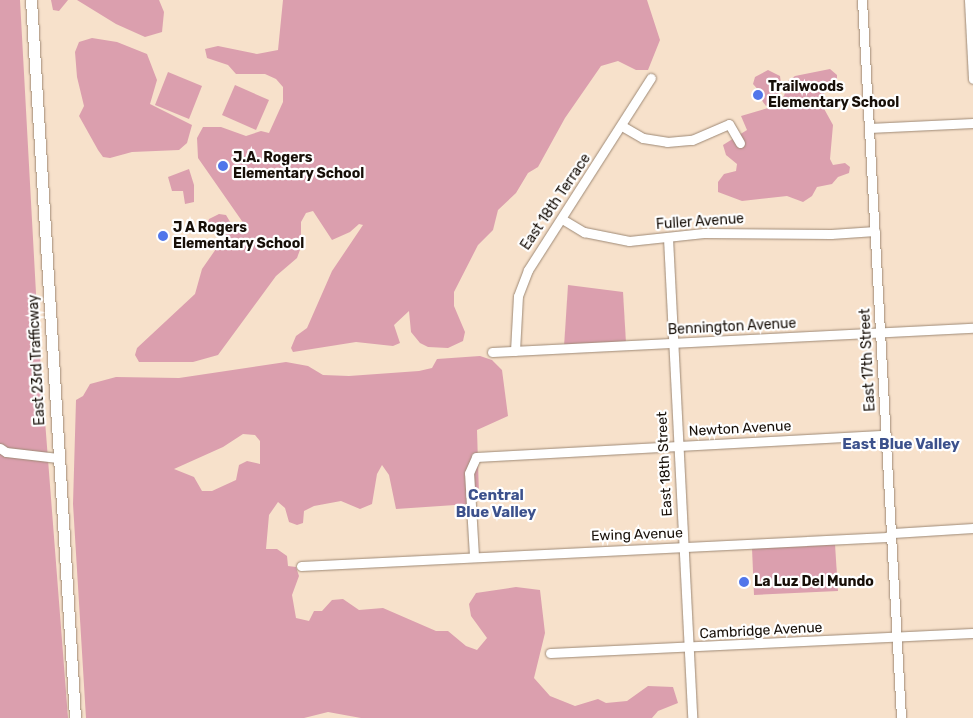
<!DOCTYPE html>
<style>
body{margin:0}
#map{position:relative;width:973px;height:718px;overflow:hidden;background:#f7e1cb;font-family:Rubik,sans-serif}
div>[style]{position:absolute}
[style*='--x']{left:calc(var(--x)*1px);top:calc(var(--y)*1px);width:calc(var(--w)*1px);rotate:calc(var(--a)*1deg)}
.green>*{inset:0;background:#db9fae}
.roads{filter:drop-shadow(0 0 1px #9e8975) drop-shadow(0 0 1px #9e8975)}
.minor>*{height:9px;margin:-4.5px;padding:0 4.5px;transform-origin:4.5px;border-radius:4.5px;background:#fff}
.major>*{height:11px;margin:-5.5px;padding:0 5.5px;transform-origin:5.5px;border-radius:5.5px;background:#fff}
.dots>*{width:14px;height:14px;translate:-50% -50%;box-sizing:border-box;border:2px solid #fff;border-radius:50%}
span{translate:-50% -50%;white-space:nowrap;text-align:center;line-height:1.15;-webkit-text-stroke:4.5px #fff;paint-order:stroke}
.poi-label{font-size:14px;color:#170f08;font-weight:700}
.left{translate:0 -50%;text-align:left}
.street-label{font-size:14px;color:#170f08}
.neighbourhood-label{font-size:15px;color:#3c518c;font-weight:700}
</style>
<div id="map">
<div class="green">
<div style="clip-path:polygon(0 0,20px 0,38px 330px,68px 718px,0 718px)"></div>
<div style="clip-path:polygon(51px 0,68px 0,59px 11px,53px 10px)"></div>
<div style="clip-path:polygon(77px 0,159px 0,164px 12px,162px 32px,145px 37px,116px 24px)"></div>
<div style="clip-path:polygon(283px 0,647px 0,660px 40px,648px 70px,636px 70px,618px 61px,601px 66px,565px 118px,538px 167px,528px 173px,516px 193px,498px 210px,493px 230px,478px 245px,454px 292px,454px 306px,465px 332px,463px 341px,448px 348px,428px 347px,420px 343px,411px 332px,409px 311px,394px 325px,400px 343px,393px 346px,356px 342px,293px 352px,291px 348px,296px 336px,307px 328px,332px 271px,363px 225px,359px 224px,350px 232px,332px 240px,313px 211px,306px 213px,301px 222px,301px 247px,297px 258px,276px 276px,218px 355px,193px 362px,139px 362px,135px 355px,137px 348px,195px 294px,202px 269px,218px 246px,229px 237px,212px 231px,207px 225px,209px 219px,219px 214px,226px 215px,232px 225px,239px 228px,244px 224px,198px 158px,197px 138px,203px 127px,221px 127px,246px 136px,261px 131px,269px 133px,283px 102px,283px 87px,276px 79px,265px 74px,236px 74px,228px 65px,207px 58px,205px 49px,218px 46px,257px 54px,278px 50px)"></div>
<div style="clip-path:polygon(92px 38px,117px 42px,147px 54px,157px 80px,150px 104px,192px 125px,187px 143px,179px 150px,132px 152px,110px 158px,103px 157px,98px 150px,79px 116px,84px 106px,77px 77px,75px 52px,79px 42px)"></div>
<div style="clip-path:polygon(830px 69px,837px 75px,837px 84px,824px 92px,822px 105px,833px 125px,830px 159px,833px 165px,845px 163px,850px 167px,849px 173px,838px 177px,832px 184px,817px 187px,812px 196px,803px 202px,787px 196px,742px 201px,718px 192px,718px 182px,724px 174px,736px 171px,737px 164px,726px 155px,723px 145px,747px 130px,741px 116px,775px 106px,784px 96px,788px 81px,795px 76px)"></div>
<div style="clip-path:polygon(768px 70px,780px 76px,781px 84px,777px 99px,766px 106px,760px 98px,761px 93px,753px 84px,755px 77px)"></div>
<div style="clip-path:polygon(168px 72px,202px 86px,189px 119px,155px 105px)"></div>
<div style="clip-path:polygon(235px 85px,269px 100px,256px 130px,222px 115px)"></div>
<div style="clip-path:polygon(189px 169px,194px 185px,194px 202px,185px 204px,183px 191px,172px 191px,168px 177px)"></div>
<div style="clip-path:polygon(568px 285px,623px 292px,626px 343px,564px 347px)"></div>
<div style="clip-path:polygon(evenodd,480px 356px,492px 360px,502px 370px,508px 416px,477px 430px,479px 495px,470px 504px,396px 509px,389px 475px,382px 465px,377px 474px,372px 504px,360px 509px,341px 501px,314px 506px,304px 511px,303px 523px,297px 525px,289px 522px,285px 508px,278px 502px,269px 515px,266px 549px,277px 549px,287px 556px,288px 566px,296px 567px,299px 576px,292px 595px,296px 618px,309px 621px,314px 611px,322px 611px,332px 600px,343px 599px,359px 610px,383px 608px,436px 631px,448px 631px,466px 646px,477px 650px,487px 638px,471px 616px,469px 604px,476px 593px,516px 587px,540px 590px,545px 633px,534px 678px,550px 696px,575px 706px,598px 699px,606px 703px,627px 701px,648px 686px,673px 687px,678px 703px,658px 711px,652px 718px,361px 718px,328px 712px,304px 718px,86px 718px,73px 504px,76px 400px,83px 396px,90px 384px,116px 377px,179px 378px,286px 362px,308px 366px,323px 375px,349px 376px,419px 371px,432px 368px,437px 359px,480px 356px,243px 434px,255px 435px,260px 441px,260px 464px,247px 461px,239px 465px,236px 480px,212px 491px,202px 491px,194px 477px,174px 469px,223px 447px,243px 434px)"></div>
<div style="clip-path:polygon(835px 544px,838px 591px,754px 595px,752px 548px)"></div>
</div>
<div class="roads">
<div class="minor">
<div style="--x:862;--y:0;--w:719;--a:86.89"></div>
<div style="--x:969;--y:0;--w:79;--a:87.1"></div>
<div style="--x:622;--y:126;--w:24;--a:30"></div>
<div style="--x:643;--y:138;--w:24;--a:9"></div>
<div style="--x:667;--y:142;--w:25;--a:-5"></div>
<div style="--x:692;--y:140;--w:40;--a:-23.4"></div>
<div style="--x:729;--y:124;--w:22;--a:60"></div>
<div style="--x:869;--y:128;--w:104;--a:-2.8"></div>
<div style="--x:562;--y:219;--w:26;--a:31"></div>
<div style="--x:584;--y:232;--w:46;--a:11.3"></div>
<div style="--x:629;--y:241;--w:75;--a:-6.1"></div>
<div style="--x:704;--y:233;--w:127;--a:0.5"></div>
<div style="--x:831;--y:234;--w:44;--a:-3.9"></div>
<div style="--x:668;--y:238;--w:481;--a:87.1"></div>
<div style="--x:515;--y:351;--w:55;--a:-86.9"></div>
<div style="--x:518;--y:296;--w:28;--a:-69"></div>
<div style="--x:528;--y:270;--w:228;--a:-57.4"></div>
<div style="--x:492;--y:352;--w:482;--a:-2.9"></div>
<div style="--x:0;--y:448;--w:7;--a:34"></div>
<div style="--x:6;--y:452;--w:52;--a:6.6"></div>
<div style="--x:474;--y:556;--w:83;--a:-93.4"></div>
<div style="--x:469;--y:473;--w:17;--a:-66"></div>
<div style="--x:476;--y:457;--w:410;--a:-3.1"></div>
<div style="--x:301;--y:566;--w:587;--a:-2.83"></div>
<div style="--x:887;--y:537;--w:7;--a:-34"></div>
<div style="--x:893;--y:533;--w:80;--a:-3.6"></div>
<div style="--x:550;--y:653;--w:423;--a:-2.7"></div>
</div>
<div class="major">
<div style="--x:31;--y:0;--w:719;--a:86.49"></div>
</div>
</div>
<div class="dots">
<div style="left:758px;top:95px;background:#5176ea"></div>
<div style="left:223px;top:166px;background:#5176ea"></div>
<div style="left:163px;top:236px;background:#5176ea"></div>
<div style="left:744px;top:582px;background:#5176ea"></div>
</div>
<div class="poi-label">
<span class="left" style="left:768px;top:95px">Trailwoods<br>Elementary School</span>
<span class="left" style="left:233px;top:166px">J.A. Rogers<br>Elementary School</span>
<span class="left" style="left:173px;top:236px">J A Rogers<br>Elementary School</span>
<span class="left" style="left:754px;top:582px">La Luz Del Mundo</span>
</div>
<div class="street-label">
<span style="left:556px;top:202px;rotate:-56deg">East 18th Terrace</span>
<span style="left:700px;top:222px;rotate:-4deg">Fuller Avenue</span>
<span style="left:732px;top:327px;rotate:-3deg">Bennington Avenue</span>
<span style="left:37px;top:360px;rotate:-93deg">East 23rd Trafficway</span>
<span style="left:868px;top:360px;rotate:-93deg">East 17th Street</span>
<span style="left:740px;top:429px;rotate:-3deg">Newton Avenue</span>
<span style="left:665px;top:464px;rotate:-93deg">East 18th Street</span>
<span style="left:637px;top:535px;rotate:-2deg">Ewing Avenue</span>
<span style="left:761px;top:631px;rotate:-3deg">Cambridge Avenue</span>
</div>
<div class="neighbourhood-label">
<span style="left:901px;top:445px">East Blue Valley</span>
<span style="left:496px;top:504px">Central<br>Blue Valley</span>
</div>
</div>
